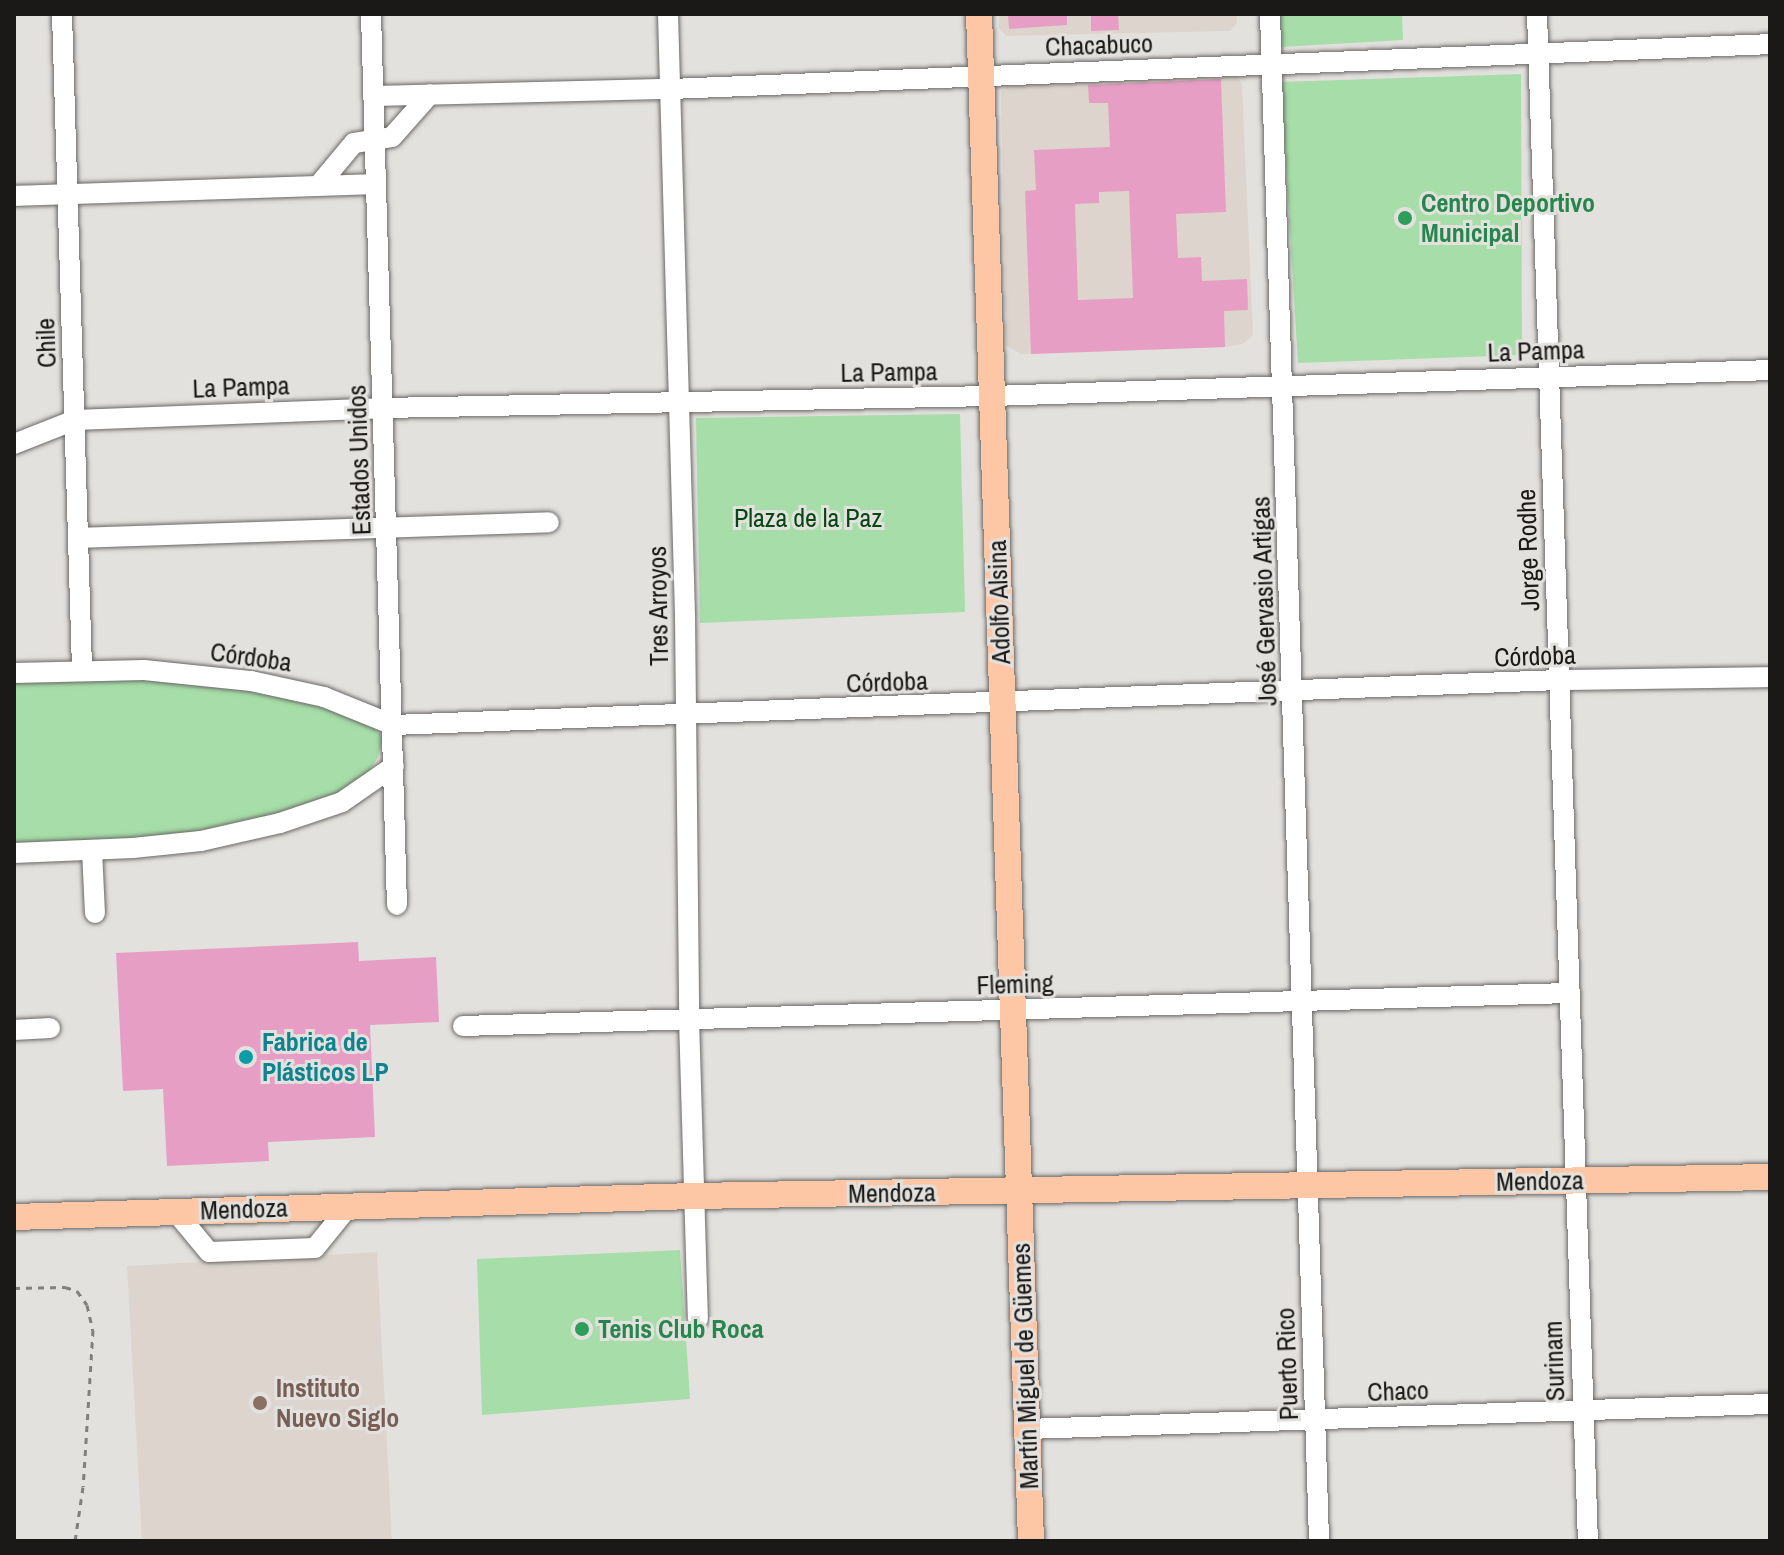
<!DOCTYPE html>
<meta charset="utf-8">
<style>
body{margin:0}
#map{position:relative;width:1784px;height:1555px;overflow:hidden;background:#e3e1de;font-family:"Archivo Narrow",sans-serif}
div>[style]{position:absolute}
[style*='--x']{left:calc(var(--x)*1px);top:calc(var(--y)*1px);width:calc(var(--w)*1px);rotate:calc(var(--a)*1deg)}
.built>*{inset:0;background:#ddd5cd}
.green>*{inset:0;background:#a6dda8}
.building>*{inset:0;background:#e79ec5}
.path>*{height:3px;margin-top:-1.5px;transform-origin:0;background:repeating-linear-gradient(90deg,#81807e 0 6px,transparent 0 12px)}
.roads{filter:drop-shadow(0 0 2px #6a6866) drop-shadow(0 0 2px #6a6866)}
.minor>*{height:20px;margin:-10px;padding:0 10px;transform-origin:10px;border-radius:10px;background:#fff}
.major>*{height:26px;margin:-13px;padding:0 13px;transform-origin:13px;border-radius:13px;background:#fdc7a6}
.dots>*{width:22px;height:22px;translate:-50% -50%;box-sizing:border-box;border:4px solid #e3e1de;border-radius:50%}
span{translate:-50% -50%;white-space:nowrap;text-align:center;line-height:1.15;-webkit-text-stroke:6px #e3e1de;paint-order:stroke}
.street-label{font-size:26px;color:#1a1918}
.leisure-label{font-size:26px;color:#27864d;font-weight:700}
.left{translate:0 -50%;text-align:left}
.park-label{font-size:26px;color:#054813}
.culture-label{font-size:26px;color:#0d838f;font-weight:700}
.education-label{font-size:26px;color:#785e54;font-weight:700}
.frame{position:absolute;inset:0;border:16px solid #1a1918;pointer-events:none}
</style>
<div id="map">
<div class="built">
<div style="clip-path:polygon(999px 14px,1237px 14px,1237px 23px,1230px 31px,1006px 36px,999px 29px)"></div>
<div style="clip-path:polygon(1234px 73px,1242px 84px,1253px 335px,1243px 344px,1225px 347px,1021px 354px,1006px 346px,1001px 91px,1007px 85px)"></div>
<div style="clip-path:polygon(377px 1252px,392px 1541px,142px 1541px,127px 1266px)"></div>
</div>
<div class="green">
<div style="clip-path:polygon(1279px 14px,1402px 14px,1403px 40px,1281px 47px)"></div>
<div style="clip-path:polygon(1521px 74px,1522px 355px,1298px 363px,1281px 82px)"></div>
<div style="clip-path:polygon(960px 414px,965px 612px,700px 623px,696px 418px)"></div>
<div style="clip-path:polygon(82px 670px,291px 692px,374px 727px,383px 737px,378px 757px,364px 779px,340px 799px,200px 837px,14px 849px,14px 678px)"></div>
<div style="clip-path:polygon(680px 1250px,690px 1399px,482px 1415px,477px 1259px)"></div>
</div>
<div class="building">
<div style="clip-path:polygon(1008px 14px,1067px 14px,1067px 25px,1009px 29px)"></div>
<div style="clip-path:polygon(1091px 14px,1118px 14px,1119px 30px,1091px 31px)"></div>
<div style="clip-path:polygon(evenodd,1221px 79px,1226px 212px,1176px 214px,1178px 258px,1201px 257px,1202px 281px,1247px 279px,1248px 310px,1224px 311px,1225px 347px,1031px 354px,1025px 191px,1036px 190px,1034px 150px,1110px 147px,1108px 103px,1089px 103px,1088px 85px,1221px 79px,1129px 191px,1133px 298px,1078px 300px,1075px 204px,1099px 203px,1099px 192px,1129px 191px)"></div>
<div style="clip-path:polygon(358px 942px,359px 961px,436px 957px,439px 1022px,370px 1025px,375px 1137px,268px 1142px,269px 1161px,167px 1166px,163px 1089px,123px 1091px,116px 953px)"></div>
</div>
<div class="path">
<div style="--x:14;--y:1288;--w:51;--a:-1.1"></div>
<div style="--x:65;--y:1287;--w:13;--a:18"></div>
<div style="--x:77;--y:1291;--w:17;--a:54"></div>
<div style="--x:87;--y:1305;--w:26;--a:77"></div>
<div style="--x:93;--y:1330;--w:157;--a:93.6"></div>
<div style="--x:83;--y:1487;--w:55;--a:98.4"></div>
</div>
<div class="roads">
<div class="minor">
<div style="--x:62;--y:14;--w:655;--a:88.25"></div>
<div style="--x:371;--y:14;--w:891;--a:88.33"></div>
<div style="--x:668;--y:14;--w:601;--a:88.38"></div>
<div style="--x:685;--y:615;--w:404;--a:89.4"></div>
<div style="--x:689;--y:1019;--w:300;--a:88.3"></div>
<div style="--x:1270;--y:14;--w:1528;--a:88.16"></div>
<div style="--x:1537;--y:14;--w:1528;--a:88.09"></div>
<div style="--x:374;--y:96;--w:297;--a:-1.4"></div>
<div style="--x:671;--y:89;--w:1100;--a:-2.34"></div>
<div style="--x:318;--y:186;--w:56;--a:-50.1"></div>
<div style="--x:354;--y:143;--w:38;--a:-9"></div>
<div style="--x:392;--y:137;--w:57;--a:-48.5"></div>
<div style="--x:14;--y:196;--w:362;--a:-1.9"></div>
<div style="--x:14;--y:444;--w:66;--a:-21.5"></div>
<div style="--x:75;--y:420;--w:308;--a:-2.2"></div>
<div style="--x:383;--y:408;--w:609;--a:-1.13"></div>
<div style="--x:992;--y:396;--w:778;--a:-1.91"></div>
<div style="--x:78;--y:538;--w:471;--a:-1.9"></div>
<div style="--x:14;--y:673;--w:130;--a:-1.3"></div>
<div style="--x:144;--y:670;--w:108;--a:5.9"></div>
<div style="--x:251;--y:681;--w:75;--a:12.4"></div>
<div style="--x:324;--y:697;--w:74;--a:22.1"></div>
<div style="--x:393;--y:725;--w:1166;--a:-2.21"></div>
<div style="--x:1558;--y:680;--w:212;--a:-0.8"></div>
<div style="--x:92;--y:850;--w:63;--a:87.3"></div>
<div style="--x:14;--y:853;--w:119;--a:-2.4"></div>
<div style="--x:133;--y:848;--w:68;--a:-5.9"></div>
<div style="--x:201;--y:841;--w:81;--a:-12.8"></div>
<div style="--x:280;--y:823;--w:65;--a:-18.7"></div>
<div style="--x:342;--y:802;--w:63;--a:-34.7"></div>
<div style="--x:463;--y:1026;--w:1105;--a:-1.71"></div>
<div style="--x:14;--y:1030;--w:36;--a:-3"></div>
<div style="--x:175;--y:1211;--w:53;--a:50.3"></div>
<div style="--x:209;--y:1252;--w:106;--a:-2.2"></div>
<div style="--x:315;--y:1248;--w:54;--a:-51"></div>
<div style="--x:1027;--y:1429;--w:743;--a:-1.93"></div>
</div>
<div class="major">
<div style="--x:979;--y:14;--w:1528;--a:88.05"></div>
<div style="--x:14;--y:1217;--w:680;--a:-1.77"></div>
<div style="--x:694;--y:1196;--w:1076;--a:-1.01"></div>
</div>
</div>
<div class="dots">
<div style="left:1405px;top:218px;background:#2e9e5b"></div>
<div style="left:246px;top:1057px;background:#0f9aa8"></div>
<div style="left:582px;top:1329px;background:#2e9e5b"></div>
<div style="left:260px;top:1403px;background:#8d6e63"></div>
</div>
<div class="street-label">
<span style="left:1099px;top:45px;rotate:-2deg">Chacabuco</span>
<span style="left:46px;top:343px;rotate:-92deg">Chile</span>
<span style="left:1536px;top:351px;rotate:-2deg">La Pampa</span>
<span style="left:889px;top:372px;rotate:-1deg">La Pampa</span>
<span style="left:241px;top:387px;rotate:-2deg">La Pampa</span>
<span style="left:359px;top:460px;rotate:-92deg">Estados Unidos</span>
<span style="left:1528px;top:550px;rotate:-92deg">Jorge Rodhe</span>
<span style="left:1264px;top:601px;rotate:-92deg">José Gervasio Artigas</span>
<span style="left:999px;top:602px;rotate:-92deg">Adolfo Alsina</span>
<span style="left:658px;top:606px;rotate:-91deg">Tres Arroyos</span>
<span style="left:1535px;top:656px;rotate:-2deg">Córdoba</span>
<span style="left:251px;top:657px;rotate:8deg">Córdoba</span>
<span style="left:887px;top:682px;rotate:-2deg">Córdoba</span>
<span style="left:1015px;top:984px;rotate:-2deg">Fleming</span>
<span style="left:1540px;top:1181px;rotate:-1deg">Mendoza</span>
<span style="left:892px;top:1193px;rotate:-1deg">Mendoza</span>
<span style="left:244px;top:1209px;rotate:-2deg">Mendoza</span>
<span style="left:1554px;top:1361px;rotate:-92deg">Surinam</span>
<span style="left:1287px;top:1364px;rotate:-92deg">Puerto Rico</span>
<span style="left:1025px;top:1366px;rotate:-92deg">Martín Miguel de Güemes</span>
<span style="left:1398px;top:1391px;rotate:-2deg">Chaco</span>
</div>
<div class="leisure-label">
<span class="left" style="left:1421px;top:218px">Centro Deportivo<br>Municipal</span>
<span class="left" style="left:598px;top:1329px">Tenis Club Roca</span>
</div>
<div class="park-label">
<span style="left:808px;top:518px">Plaza de la Paz</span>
</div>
<div class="culture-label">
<span class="left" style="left:262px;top:1057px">Fabrica de<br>Plásticos LP</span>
</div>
<div class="education-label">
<span class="left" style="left:276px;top:1403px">Instituto<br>Nuevo Siglo</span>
</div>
<div class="frame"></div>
</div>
